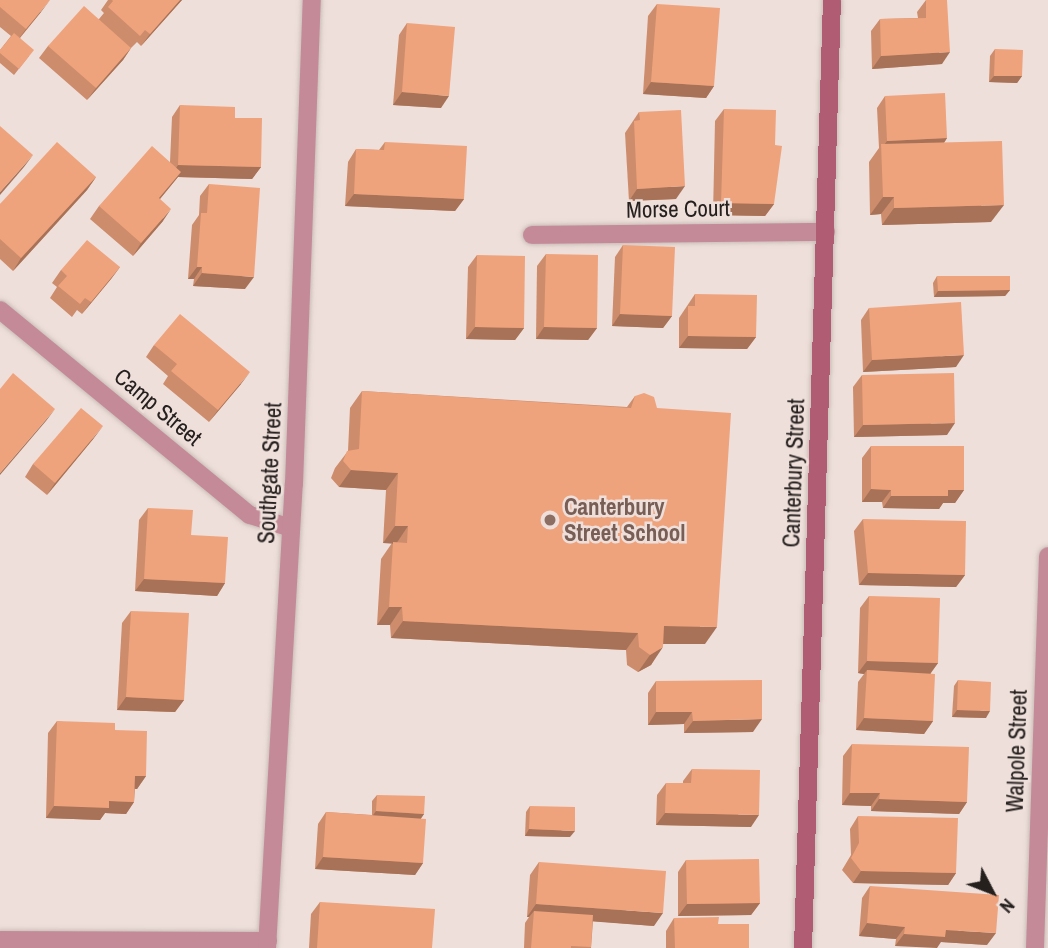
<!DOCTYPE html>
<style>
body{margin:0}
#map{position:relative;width:1048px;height:948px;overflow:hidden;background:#eedfda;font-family:"Archivo Narrow",sans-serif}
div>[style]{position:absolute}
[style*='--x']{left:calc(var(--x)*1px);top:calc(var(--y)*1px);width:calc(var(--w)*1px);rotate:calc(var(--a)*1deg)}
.roads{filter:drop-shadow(0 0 2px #cabdb8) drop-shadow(0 0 2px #cabdb8)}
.lane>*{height:18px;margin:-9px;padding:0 9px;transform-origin:9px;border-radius:9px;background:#c48a97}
.street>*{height:18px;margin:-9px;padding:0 9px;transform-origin:9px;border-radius:9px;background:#c48a97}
.secondary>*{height:18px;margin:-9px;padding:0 9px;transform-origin:9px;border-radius:9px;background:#b05c73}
.wall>*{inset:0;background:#cd8c6b}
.shaded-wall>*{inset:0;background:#a77257}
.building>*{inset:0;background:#eea37c}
.dots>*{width:19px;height:19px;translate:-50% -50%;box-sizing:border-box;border:4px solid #eedfda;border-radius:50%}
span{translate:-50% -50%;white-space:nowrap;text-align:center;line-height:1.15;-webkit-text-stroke:5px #eedfda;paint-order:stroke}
.street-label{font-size:23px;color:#25201e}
.education-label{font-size:23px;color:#785e54;font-weight:700}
.left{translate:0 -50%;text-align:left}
.north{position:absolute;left:957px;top:857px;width:70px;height:70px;-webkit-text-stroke:5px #eedfda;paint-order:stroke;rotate:132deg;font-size:19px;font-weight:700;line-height:28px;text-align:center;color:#25201e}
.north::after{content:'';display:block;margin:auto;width:24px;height:32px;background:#25201e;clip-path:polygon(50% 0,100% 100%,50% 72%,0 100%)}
</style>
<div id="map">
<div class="roads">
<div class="lane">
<div style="--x:0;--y:940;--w:268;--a:0.2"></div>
</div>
<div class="street">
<div style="--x:532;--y:235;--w:294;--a:-0.6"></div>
<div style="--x:0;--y:310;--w:323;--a:39.4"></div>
<div style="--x:250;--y:515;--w:43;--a:17.6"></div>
<div style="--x:267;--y:948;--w:465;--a:-86.7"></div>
<div style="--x:294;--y:484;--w:484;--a:-87.9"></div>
<div style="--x:1035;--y:948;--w:392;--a:-88.1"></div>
</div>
<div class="secondary">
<div style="--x:803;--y:948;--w:948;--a:-88.25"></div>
</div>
</div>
<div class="wall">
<div style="clip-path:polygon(0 0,41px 12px,20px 38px,29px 56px,14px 75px,0 63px,0 50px,11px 36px,0 27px)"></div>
<div style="clip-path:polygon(108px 0,182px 0,141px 46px,137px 42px,131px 48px,123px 60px,87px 100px,39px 58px,48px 46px,99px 19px,104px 13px,101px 10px)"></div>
<div style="clip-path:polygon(926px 0,942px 64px,872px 69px,871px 31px,880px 19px,918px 18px,917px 12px)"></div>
<div style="clip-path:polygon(657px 4px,714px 86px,706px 98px,643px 94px,648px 16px)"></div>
<div style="clip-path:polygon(407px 23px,441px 108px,393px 105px,399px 35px)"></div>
<div style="clip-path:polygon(995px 49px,1022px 76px,1017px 83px,989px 82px,990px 56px)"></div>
<div style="clip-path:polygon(885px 96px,947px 138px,944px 143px,991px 222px,882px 225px,881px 214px,870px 215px,869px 162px,879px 148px,877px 108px)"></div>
<div style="clip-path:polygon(180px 105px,235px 118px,261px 167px,252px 179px,178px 177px,160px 199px,163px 221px,133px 256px,90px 219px,99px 206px,170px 162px,172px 117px)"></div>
<div style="clip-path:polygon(724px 109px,774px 204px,765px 216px,713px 215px,715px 121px)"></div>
<div style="clip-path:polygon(639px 112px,676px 199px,629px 201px,625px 133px)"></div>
<div style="clip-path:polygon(385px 142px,464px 199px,455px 211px,345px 206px,348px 162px,356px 149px,379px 150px)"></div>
<div style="clip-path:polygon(96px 177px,87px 190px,13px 271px,0 259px,0 204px)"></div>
<div style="clip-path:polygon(209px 184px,245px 289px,193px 286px,194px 279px,188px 279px,192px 225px,199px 215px,200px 196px)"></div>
<div style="clip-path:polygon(623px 245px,672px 316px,663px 328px,612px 326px,615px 257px)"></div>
<div style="clip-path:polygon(546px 254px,597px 328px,588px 340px,536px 339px,537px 266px)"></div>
<div style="clip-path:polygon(477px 255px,524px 328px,515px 340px,466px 339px,468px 267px)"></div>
<div style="clip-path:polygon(120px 267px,111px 279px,82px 314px,77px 310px,72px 317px,50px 298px,57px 287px,52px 283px,61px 270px)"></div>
<div style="clip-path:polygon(937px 276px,1010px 290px,1005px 296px,934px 297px,933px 283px)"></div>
<div style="clip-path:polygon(695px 294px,756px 337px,747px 349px,679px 348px,679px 318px)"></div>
<div style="clip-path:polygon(869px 308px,956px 367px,863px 372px,861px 320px)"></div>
<div style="clip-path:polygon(154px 345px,241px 384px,209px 422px,163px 384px,168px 376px,146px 357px)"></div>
<div style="clip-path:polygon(862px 375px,947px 435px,854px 437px,853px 387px)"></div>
<div style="clip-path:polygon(362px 391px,627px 407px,635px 396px,705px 644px,663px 644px,651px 665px,638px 672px,627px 665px,626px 650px,391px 638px,390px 625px,377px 625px,381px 559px,392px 543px,383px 543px,386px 490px,339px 487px,331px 478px,335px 468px,348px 451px,350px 408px)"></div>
<div style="clip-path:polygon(94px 438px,47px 495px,25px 477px,33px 464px)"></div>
<div style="clip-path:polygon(871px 446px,964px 490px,955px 503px,943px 503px,939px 509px,883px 508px,882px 502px,862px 502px,862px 458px)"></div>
<div style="clip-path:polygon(148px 508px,191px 535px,225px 583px,217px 596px,135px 591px,139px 520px)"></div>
<div style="clip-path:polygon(863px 519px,965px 575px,956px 587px,859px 585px,854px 531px)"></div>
<div style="clip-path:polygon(869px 596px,938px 663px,931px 673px,933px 721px,924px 734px,856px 730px,858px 682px,864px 674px,858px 673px,860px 608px)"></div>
<div style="clip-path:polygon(131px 611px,184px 700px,175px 712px,117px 710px,122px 623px)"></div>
<div style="clip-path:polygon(958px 680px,986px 718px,952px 717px,954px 686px)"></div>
<div style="clip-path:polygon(656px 681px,753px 732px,684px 733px,684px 724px,648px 725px,648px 693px)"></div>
<div style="clip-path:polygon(57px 721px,115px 730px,146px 776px,137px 789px,135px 789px,134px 802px,126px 814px,105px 813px,100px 820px,46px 818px,48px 733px)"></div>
<div style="clip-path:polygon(852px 744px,967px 802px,959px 814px,871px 811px,871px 806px,842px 805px,843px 756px)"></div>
<div style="clip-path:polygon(692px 769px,751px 827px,656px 825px,657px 795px,666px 783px,683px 783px,683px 781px)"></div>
<div style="clip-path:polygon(377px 795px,424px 814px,421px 818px,423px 863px,415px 875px,315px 869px,318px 824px,326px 812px,372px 815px,372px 801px)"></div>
<div style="clip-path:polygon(530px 806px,570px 837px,525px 836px,526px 812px)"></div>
<div style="clip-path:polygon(858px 816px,956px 873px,948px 885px,853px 883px,842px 870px,851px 855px,850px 829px)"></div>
<div style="clip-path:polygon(686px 860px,760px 903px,751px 915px,678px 916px,678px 872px)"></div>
<div style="clip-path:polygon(539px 862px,654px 926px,593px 921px,591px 948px,524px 948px,525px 923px,529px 917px,527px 917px,530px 875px)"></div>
<div style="clip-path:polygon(870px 886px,987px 945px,941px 942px,895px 946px,896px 939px,859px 936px,862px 898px)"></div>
<div style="clip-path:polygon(320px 902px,432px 948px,309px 948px,311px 914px)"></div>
<div style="clip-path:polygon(674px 918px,718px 924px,749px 948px,666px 948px,666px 931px)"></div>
</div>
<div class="shaded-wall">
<div style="clip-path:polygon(50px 0,41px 12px,17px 41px,26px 29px)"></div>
<div style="clip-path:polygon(180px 0,182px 0,141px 46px,150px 34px)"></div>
<div style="clip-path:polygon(131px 48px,123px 60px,87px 100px,96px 88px)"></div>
<div style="clip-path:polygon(950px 52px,942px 64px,872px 69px,881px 56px)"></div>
<div style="clip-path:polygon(994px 76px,1022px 76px,1017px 83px,989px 82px)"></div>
<div style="clip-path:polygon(651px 82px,714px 86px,706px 98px,643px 94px)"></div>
<div style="clip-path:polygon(402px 92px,449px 96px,441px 108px,393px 105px)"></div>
<div style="clip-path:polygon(947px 138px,939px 150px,881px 149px,887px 141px)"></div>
<div style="clip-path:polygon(33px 155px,24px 167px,0 195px,0 192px)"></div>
<div style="clip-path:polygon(178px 165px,261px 167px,252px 179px,178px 177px,150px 211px,170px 177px)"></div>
<div style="clip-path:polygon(96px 177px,87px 190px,13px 271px,21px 258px)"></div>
<div style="clip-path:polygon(685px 186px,676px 199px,629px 201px,637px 189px)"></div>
<div style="clip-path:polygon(354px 194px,464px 199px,455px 211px,345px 206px)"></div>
<div style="clip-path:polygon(883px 197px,894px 197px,881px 214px,870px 215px)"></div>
<div style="clip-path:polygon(721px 203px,774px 204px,765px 216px,713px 215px)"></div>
<div style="clip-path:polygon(1004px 205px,991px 222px,882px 225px,894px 208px)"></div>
<div style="clip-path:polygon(171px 209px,163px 221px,133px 256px,141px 243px)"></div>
<div style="clip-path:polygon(120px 267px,111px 279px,82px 314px,91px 302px)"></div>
<div style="clip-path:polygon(197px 267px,202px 267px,194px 279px,188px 279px)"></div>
<div style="clip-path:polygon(202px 273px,254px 277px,245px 289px,193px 286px)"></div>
<div style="clip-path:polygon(1010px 290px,1005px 296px,934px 297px,938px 291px)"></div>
<div style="clip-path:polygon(620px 314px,672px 316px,663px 328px,612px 326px)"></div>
<div style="clip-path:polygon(475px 327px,524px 328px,515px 340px,466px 339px)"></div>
<div style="clip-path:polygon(544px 327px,597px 328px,588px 340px,536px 339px)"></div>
<div style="clip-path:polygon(688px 336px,756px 337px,747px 349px,679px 348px)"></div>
<div style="clip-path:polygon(964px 355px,956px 367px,863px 372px,872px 360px)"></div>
<div style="clip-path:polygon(250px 372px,241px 384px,209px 422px,218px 410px)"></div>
<div style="clip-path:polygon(55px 409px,46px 421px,0 475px,0 473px)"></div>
<div style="clip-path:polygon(955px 423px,947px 435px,854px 437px,863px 425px)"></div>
<div style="clip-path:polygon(103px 426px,94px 438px,47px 495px,55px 483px)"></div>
<div style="clip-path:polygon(351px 470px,398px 473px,386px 490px,339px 487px)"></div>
<div style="clip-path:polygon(871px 489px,891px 490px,882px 502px,862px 502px)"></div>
<div style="clip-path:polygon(948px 490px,964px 490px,955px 503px,943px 503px,939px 509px,883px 508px,891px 496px)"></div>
<div style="clip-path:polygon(395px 526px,408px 526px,396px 544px,383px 543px)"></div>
<div style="clip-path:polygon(868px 573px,965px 575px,956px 587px,859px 585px)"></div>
<div style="clip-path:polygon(144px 579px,225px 583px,217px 596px,135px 591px)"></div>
<div style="clip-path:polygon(389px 607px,402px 607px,390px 625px,377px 625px)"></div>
<div style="clip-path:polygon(403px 621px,638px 633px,626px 650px,391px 638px)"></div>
<div style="clip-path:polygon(664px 626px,717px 627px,705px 644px,652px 644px)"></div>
<div style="clip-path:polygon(663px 647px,651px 665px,638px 672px,650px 655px)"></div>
<div style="clip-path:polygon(867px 661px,938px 663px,929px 675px,867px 670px,864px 674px,858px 673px)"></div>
<div style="clip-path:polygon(126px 697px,184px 700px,175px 712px,117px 710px)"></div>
<div style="clip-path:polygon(957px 710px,990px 711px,986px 718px,952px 717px)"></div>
<div style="clip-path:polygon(656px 712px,692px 712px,684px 724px,648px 725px)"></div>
<div style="clip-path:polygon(864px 718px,933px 721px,924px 734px,856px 730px)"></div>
<div style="clip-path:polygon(762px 719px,753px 732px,684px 733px,693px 721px)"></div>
<div style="clip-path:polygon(135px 776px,146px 776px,137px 789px,126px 788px)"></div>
<div style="clip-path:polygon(850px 793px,880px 793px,871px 806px,842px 805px)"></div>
<div style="clip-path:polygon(879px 799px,967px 802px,959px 814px,871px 811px)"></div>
<div style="clip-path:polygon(109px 801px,134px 802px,126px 814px,105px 813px,100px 820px,46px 818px,54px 806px)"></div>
<div style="clip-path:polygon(376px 811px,424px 814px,420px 820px,371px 818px)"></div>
<div style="clip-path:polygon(665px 813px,759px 815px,751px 827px,656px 825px)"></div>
<div style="clip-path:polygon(529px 829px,575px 831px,570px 837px,525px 836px)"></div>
<div style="clip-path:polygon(323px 857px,423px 863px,415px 875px,315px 869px)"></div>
<div style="clip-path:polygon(861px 871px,956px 873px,948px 885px,853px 883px)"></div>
<div style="clip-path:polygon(760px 903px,751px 915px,678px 916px,687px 904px)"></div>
<div style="clip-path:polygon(536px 904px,663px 913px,654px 926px,534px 917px,534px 911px,529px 917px,527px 917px)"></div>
<div style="clip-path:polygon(867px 923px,905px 927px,896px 939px,859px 936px)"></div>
<div style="clip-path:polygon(946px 930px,996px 933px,987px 945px,941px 942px,937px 948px,895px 946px,904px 934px)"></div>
</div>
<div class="building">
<div style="clip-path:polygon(0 0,50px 0,26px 29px,0 7px)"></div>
<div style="clip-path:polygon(112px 0,180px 0,150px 34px,145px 30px,140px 36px,108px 7px,113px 1px)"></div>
<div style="clip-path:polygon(926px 0,947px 0,950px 52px,881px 56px,880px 19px,926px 18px)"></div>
<div style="clip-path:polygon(657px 4px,720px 8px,714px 86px,651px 82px)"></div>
<div style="clip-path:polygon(84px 6px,131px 48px,96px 88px,48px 46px)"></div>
<div style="clip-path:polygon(407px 23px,455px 27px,449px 96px,402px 92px)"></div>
<div style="clip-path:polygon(14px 33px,34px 50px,19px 69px,0 53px,0 50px)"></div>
<div style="clip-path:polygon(995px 49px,1023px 50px,1022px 76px,994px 76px)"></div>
<div style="clip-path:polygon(945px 93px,947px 138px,887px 141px,885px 96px)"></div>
<div style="clip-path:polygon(180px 105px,235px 107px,235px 118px,262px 118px,261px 167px,178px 165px)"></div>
<div style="clip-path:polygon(724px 109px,776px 110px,775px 145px,782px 146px,774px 204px,721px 203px)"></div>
<div style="clip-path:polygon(681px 110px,685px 186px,637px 189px,634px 121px,640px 120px,639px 112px)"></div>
<div style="clip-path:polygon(0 126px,33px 155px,0 192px)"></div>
<div style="clip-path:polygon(1002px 141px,1004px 205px,894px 208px,894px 197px,883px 197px,881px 144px)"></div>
<div style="clip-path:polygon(57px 142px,96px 177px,21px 258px,0 239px,0 204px)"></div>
<div style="clip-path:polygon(385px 142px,467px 146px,464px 199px,354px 194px,356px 149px,384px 150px)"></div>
<div style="clip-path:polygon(152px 146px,181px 172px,159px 198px,171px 209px,141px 243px,99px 206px)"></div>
<div style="clip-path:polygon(209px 184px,260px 188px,254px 277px,202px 273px,202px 267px,197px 267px,201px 213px,207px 213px)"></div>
<div style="clip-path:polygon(87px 240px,120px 267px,91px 302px,85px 298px,80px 304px,58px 286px,67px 276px,61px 270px)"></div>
<div style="clip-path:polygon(623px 245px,675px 247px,672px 316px,620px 314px)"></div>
<div style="clip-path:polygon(546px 254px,598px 255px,597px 328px,544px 327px)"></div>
<div style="clip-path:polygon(477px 255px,525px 256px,524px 328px,475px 327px)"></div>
<div style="clip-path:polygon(937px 276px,1010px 276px,1010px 290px,938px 291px)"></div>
<div style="clip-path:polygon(695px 294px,757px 295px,756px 337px,688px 336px,688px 306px,695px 306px)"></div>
<div style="clip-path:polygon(961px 302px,964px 355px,872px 360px,869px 308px)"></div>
<div style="clip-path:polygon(180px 314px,250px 372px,218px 410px,171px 371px,177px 364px,154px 345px)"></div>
<div style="clip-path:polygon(13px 373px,55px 409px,0 473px,0 389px)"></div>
<div style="clip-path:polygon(954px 373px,955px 423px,863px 425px,862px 375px)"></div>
<div style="clip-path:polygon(362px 391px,631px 408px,635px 396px,644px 393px,654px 397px,657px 408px,731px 413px,717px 627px,664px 626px,663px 647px,650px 655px,639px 647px,638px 633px,403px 621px,402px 607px,389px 607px,393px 542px,407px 543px,408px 526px,395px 526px,398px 473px,351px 470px,343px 461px,347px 451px,359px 449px)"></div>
<div style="clip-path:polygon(81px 408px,103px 426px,55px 483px,33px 464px)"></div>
<div style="clip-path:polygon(871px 446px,964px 446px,964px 490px,948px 490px,948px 496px,891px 496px,891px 490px,871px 489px)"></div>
<div style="clip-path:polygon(148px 508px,193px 510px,191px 535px,228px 537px,225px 583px,144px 579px)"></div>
<div style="clip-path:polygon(863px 519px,966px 521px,965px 575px,868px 573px)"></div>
<div style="clip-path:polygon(869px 596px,940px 598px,938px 663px,867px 661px)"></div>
<div style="clip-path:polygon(131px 611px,189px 613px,184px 700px,126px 697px)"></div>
<div style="clip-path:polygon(867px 670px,935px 674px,933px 721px,864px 718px)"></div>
<div style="clip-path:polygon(762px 680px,762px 719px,693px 721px,692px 712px,656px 712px,656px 681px)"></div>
<div style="clip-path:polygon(958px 680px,991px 682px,990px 711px,957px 710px)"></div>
<div style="clip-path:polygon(57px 721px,115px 723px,115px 730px,147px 731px,146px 776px,135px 776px,134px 802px,109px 801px,109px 808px,54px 806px)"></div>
<div style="clip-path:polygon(852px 744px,969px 747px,967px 802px,879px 799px,880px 793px,850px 793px)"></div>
<div style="clip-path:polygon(692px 769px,760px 770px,759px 815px,665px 813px,666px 783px,691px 783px)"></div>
<div style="clip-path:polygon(377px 795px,425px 796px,424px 814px,376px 811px)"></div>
<div style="clip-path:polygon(530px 806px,575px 807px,575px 831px,529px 829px)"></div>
<div style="clip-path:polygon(326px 812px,426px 819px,423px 863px,323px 857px)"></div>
<div style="clip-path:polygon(858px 816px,958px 818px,956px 873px,861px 871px,851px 858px,859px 843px)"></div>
<div style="clip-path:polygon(759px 859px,760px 903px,687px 904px,686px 860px)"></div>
<div style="clip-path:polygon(539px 862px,666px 871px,663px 913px,536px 904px)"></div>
<div style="clip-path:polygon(870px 886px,999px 895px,996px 933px,946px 930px,945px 937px,904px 934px,905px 927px,867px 923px)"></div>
<div style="clip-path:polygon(320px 902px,435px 909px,432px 948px,317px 948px)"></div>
<div style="clip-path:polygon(534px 911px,593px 915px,591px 947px,571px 946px,571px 948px,531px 948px)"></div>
<div style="clip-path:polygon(719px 917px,718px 924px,749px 924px,749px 948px,675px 948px,674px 918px)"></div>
</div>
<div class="dots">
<div style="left:550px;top:520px;background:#8d6e63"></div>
</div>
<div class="street-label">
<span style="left:678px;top:209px;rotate:-1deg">Morse Court</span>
<span style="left:158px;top:407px;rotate:40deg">Camp Street</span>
<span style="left:270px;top:473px;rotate:-87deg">Southgate Street</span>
<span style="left:794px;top:473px;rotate:-88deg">Canterbury Street</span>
<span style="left:1017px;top:751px;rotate:-88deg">Walpole Street</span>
</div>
<div class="education-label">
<span class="left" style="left:564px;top:520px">Canterbury<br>Street School</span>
</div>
<div class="north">N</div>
</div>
